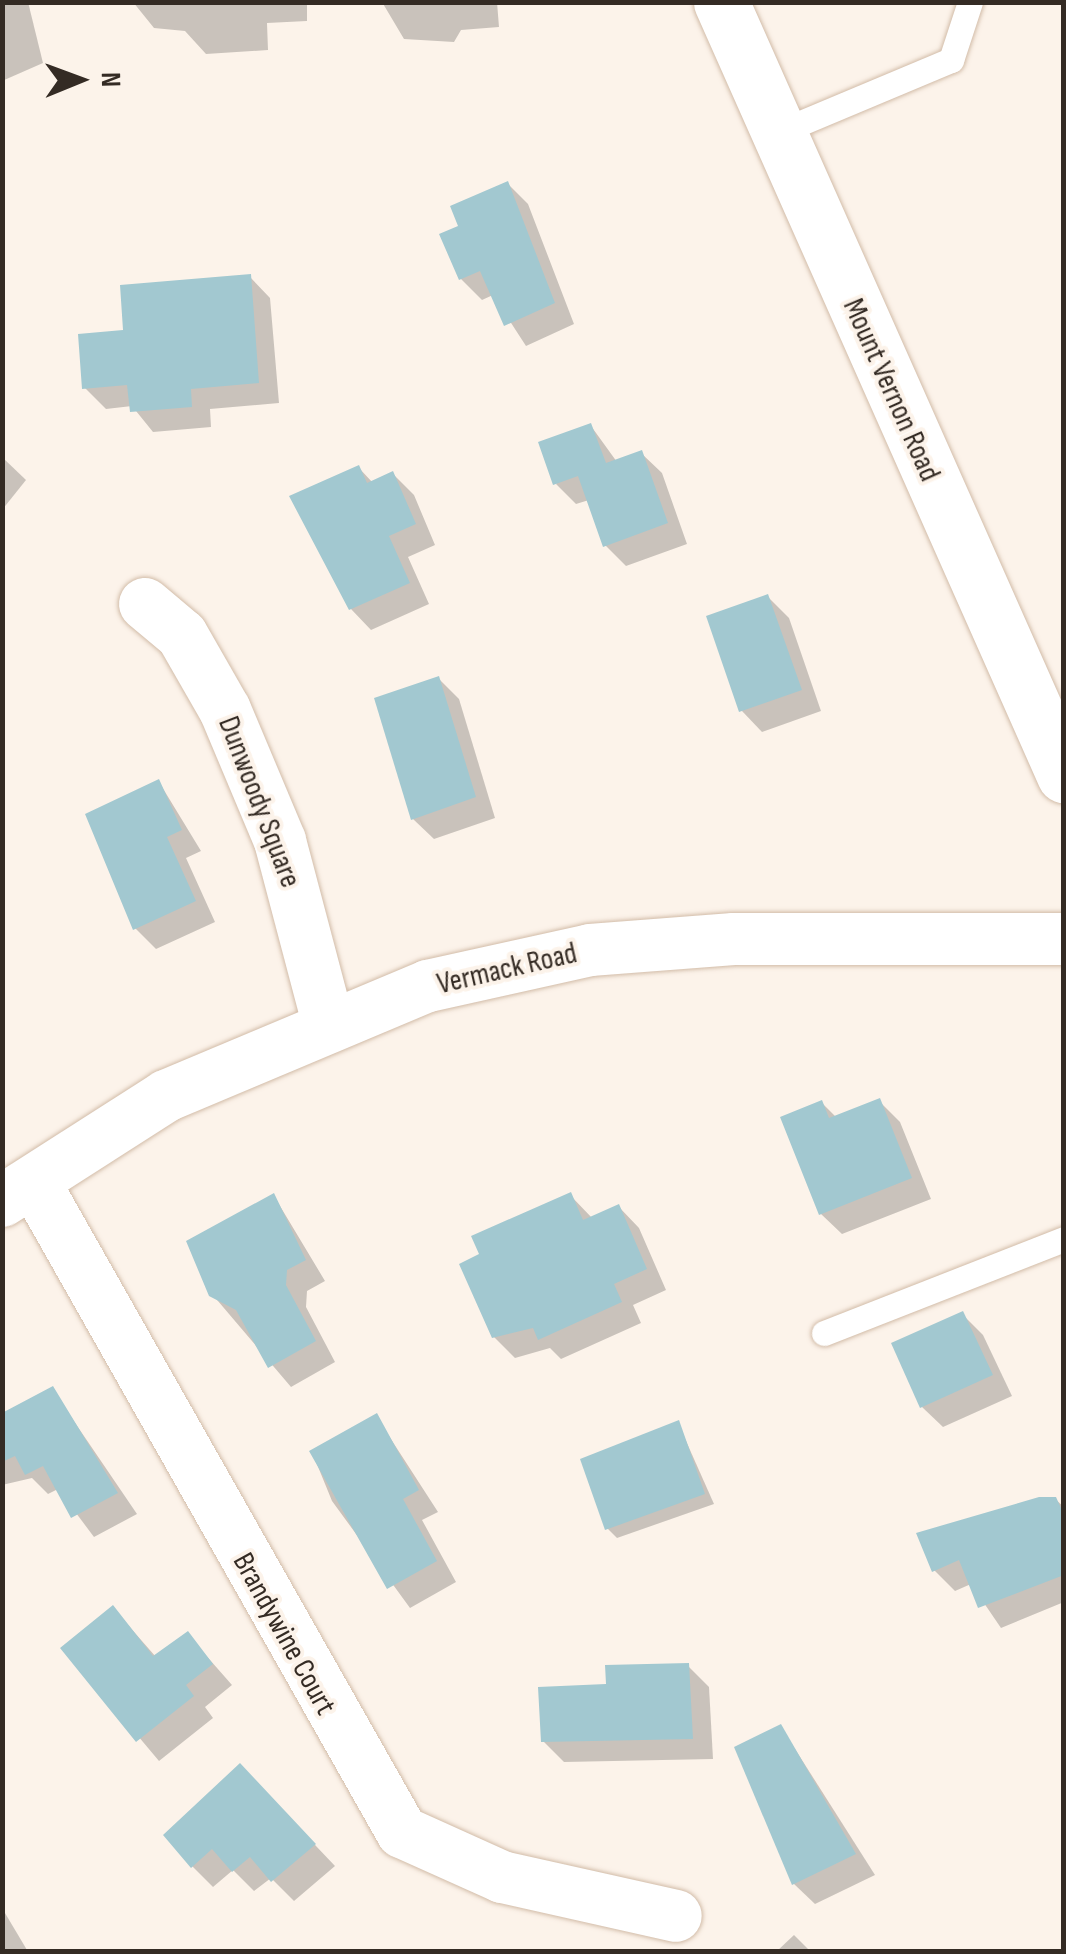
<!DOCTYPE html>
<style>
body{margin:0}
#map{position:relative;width:1066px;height:1954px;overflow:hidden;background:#fcf3ea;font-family:"Sofia Sans Condensed",sans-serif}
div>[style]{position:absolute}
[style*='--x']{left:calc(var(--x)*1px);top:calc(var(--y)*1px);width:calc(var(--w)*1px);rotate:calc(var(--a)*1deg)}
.shadow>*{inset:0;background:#0003}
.building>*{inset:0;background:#a2c8d0}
.roads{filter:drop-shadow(0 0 2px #d2bca8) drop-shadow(0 0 2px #d2bca8)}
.service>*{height:25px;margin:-12.5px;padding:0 12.5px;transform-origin:12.5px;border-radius:12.5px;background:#fff}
.minor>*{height:52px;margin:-26px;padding:0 26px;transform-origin:26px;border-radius:26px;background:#fff}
.secondary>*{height:55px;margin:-27.5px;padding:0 27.5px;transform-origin:27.5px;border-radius:27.5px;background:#fff}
span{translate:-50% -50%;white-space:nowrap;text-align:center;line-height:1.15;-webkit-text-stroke:8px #fcf3ea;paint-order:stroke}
.street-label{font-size:30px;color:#342b24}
.frame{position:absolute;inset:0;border:5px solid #342b24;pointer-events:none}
.north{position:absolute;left:30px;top:30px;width:100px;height:100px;-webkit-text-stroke:8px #fcf3ea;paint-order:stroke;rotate:89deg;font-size:28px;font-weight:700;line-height:40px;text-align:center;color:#342b24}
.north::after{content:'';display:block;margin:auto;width:35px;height:45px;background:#342b24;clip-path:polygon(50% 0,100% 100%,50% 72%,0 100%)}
</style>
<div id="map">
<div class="shadow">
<div style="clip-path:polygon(2px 2px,28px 2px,43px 63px,2px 81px)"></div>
<div style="clip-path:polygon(133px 2px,307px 2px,307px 21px,267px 23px,268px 50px,206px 54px,185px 31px,154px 28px)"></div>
<div style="clip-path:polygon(382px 2px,497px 2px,499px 27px,461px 30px,454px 42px,404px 39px)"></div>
<div style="clip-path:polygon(508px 184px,528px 204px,574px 324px,526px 346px,493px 295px,482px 300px,461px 279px,462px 227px)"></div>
<div style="clip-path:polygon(250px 277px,270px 298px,279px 403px,210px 409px,211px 427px,153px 432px,132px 406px,106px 409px,85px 388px,126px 333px)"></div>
<div style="clip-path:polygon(591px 426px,617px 462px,641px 453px,662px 473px,687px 544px,626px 566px,605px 545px,589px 500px,576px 504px,556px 484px)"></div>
<div style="clip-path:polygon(2px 457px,26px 480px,2px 510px)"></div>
<div style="clip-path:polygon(359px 468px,373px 483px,393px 474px,414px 495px,435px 545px,408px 557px,429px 604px,371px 630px,351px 609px)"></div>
<div style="clip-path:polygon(768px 597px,789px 618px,821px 711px,762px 732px,742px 711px)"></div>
<div style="clip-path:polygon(438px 678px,459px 699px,495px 818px,434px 839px,413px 819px)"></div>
<div style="clip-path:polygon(159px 782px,201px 851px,186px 858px,215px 922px,156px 949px,135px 928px)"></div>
<div style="clip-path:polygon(879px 1101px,900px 1122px,931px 1199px,842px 1234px,821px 1214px,822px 1103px,837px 1118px)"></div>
<div style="clip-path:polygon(570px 1195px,593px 1219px,619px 1207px,639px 1228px,666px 1290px,633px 1305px,641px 1323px,561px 1359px,550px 1348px,515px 1358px,494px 1337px,482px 1255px)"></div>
<div style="clip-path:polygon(274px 1196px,325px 1281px,307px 1291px,306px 1307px,335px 1362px,291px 1387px,212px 1294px)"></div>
<div style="clip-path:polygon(962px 1314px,983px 1335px,1012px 1396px,943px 1427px,922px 1407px)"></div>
<div style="clip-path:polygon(52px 1389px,137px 1514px,94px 1537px,58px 1489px,48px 1494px,32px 1478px,2px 1485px,2px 1416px)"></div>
<div style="clip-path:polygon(376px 1416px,438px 1512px,422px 1520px,456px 1582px,410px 1608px,332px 1501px,312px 1452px)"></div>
<div style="clip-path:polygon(678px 1423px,714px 1504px,617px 1538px,607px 1528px)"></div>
<div style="clip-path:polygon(1055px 1499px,1064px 1507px,1064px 1602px,1001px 1628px,971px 1584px,955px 1591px,934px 1570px,919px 1535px)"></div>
<div style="clip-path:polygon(113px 1608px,156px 1657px,188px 1635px,232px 1685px,205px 1707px,213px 1718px,159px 1761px,64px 1648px)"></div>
<div style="clip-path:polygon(688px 1666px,709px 1687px,713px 1759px,564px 1762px,543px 1741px,609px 1686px)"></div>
<div style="clip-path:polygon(781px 1727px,875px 1875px,815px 1904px,794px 1884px)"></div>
<div style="clip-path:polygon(260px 1787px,335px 1866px,294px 1901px,271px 1878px,254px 1891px,233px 1870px,213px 1887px,192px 1866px)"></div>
<div style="clip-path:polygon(2px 1908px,27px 1950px,25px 1952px,2px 1952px)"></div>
<div style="clip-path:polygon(794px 1935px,811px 1952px,776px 1952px)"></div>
</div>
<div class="building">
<div style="clip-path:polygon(508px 181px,555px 303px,504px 326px,480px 271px,459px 280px,439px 234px,458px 226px,450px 206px)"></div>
<div style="clip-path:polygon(251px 274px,259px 383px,191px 389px,192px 407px,130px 412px,127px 385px,82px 389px,78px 334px,123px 330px,120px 285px)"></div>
<div style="clip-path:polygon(591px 423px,606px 463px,642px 450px,668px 523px,603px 547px,578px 476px,553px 485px,538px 442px)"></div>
<div style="clip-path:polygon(359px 465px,367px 483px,393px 471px,416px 524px,389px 536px,410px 583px,349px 610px,289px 496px)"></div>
<div style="clip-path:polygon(768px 594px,802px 690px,739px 712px,706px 616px)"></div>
<div style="clip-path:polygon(439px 676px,476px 797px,411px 820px,374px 698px)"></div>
<div style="clip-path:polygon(159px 779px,182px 830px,167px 837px,196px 901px,133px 930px,85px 814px)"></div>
<div style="clip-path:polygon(880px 1098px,912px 1178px,819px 1215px,780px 1117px,822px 1100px,829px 1118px)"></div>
<div style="clip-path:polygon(571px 1192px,583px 1220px,619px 1204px,647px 1269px,614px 1284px,622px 1302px,538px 1340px,533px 1328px,492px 1338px,459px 1264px,479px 1254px,471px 1236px)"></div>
<div style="clip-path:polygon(274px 1193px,306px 1260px,287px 1270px,286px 1285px,316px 1341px,268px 1368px,236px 1310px,209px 1296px,186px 1241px)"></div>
<div style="clip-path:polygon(963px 1311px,993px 1375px,920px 1408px,891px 1343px)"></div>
<div style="clip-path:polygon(53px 1386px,118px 1493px,71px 1518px,43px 1466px,25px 1475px,15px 1456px,2px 1462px,2px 1413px)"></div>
<div style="clip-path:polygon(377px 1413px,419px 1490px,403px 1499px,437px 1561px,387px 1589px,309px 1451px)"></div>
<div style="clip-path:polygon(679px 1420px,705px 1494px,605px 1530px,580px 1459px)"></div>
<div style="clip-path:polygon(1039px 1497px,1056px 1497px,1064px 1515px,1064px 1575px,978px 1608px,959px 1560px,932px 1572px,916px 1533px)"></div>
<div style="clip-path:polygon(113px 1605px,153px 1656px,188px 1631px,213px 1664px,186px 1685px,194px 1696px,136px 1742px,60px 1648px)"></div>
<div style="clip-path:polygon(689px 1663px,693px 1739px,541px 1742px,538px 1687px,606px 1684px,605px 1665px)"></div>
<div style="clip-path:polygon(781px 1724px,856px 1854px,792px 1885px,734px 1747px)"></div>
<div style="clip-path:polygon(240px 1763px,316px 1844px,271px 1882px,250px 1857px,232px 1872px,212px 1849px,191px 1868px,163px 1835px)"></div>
</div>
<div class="roads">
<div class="service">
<div style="--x:777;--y:133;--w:189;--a:-22.8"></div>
<div style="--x:951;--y:60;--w:61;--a:-71.9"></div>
<div style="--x:824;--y:1333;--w:258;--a:-21.4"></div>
</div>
<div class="minor">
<div style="--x:145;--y:604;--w:48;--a:40"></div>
<div style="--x:182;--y:635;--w:86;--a:60.2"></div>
<div style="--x:225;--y:710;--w:142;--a:67.2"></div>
<div style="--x:280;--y:841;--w:188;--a:75.2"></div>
<div style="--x:34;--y:1182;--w:747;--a:60.48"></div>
<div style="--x:402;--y:1832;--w:110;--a:24.2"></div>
<div style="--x:502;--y:1877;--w:178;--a:12.6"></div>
<div style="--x:2;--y:1201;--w:195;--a:-32.6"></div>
<div style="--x:166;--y:1096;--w:284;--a:-22.8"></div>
<div style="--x:428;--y:986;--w:166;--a:-12.5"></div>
<div style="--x:590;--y:950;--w:144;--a:-4.4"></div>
<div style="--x:734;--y:939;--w:330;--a:0"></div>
</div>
<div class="secondary">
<div style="--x:721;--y:2;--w:846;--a:66.07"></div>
</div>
</div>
<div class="street-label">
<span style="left:891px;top:390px;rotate:66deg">Mount Vernon Road</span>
<span style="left:259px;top:802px;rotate:69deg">Dunwoody Square</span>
<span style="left:507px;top:969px;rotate:-13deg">Vermack Road</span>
<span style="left:284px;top:1634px;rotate:61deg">Brandywine Court</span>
</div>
<div class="frame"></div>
<div class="north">N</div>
</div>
